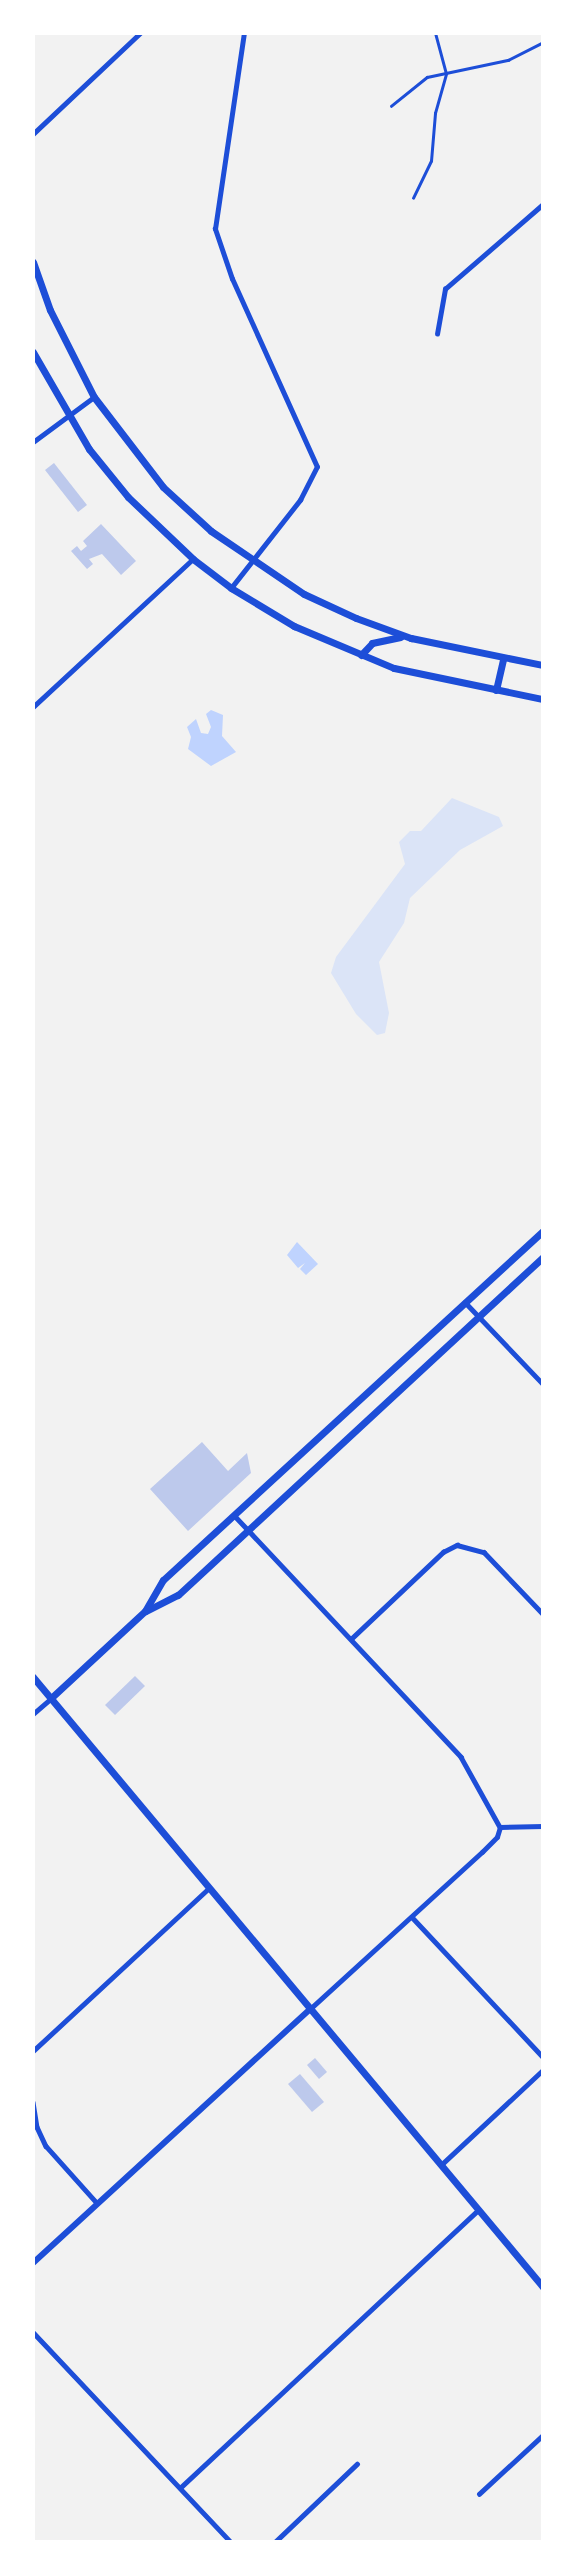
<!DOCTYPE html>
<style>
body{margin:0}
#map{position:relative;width:576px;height:2575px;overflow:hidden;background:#f2f2f2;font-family:"Open Sans",sans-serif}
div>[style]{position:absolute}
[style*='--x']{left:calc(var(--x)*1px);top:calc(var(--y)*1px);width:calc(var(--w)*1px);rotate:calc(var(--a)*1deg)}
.green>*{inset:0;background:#dbe4f7}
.water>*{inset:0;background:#bfd3fe}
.building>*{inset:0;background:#bdc9ec}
.service>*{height:2.5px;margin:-1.25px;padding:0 1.25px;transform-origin:1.25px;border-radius:1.25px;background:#1d4ed8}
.minor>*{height:4.5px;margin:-2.25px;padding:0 2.25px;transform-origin:2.25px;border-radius:2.25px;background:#1d4ed8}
.tertiary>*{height:6px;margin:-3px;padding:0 3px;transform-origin:3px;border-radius:3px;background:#1d4ed8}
.secondary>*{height:7px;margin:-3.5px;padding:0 3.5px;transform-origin:3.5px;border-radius:3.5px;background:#1d4ed8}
.primary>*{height:7px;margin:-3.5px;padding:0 3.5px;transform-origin:3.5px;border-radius:3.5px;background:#1d4ed8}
span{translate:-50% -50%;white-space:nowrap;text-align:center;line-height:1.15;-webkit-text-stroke:5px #fff;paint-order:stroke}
.frame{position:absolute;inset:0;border:35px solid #fff;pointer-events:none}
</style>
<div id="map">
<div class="green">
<div style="clip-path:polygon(452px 798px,499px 817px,503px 826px,460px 850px,410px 898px,404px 923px,379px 962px,389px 1013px,385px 1033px,377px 1035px,356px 1014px,331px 973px,336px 957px,405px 864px,399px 842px,410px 831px,421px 831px)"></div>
</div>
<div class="water">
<div style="clip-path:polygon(211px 710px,223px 715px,222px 736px,236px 752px,211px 766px,188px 749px,191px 737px,187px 727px,196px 719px,201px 733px,208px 734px,211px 727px,206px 714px)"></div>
<div style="clip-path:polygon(297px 1242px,318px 1264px,306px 1275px,300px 1269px,305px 1263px,298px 1268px,287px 1255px)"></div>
</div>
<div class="building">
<div style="clip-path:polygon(54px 463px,87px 505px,78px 512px,45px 470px)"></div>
<div style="clip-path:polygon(101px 524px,136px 561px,121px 575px,102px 554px,89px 559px,93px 564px,87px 569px,71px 551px,77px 546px,81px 551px,87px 546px,83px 541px)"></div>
<div style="clip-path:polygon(202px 1442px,228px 1471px,247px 1453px,251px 1473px,188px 1531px,150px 1489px)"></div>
<div style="clip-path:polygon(135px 1676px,145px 1686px,115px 1715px,105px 1705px)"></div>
<div style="clip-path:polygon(315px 2058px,327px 2072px,319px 2079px,307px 2065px)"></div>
<div style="clip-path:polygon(300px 2074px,324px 2102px,312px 2112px,288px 2084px)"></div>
</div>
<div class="service">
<div style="--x:391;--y:106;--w:46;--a:-38.9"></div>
<div style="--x:427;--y:77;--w:83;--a:-11.9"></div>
<div style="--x:508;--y:60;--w:39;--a:-27"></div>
<div style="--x:413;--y:198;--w:41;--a:-64.1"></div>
<div style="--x:431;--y:161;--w:48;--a:-85.2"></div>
<div style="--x:435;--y:113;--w:41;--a:-74.2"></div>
<div style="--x:446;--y:74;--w:42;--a:-105"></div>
</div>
<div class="minor">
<div style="--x:33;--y:134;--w:147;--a:-43.3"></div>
<div style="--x:437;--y:334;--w:46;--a:-79.9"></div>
<div style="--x:445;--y:289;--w:130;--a:-40.9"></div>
<div style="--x:33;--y:442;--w:76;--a:-36.4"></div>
<div style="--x:231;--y:588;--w:112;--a:-51.9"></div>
<div style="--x:300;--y:500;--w:37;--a:-63"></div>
<div style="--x:317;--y:467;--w:206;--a:-114.3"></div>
<div style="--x:232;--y:279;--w:53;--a:-108.8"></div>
<div style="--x:215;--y:229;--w:198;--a:-81.6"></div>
<div style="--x:33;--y:707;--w:218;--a:-42.8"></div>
<div style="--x:465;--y:1302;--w:113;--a:46.4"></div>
<div style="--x:234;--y:1515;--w:332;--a:46.8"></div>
<div style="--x:461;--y:1757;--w:80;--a:60.9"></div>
<div style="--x:351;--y:1639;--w:127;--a:-43.4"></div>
<div style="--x:443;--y:1552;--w:16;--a:-27"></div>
<div style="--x:457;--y:1545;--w:28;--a:15"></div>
<div style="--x:484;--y:1552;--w:86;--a:46.4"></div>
<div style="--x:33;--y:1714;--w:23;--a:-41"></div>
<div style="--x:500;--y:1827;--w:43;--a:-1.3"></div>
<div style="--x:412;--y:1917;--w:192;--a:46.9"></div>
<div style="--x:310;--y:2009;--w:233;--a:-42.4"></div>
<div style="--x:482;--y:1852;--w:21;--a:-45"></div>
<div style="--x:497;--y:1837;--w:10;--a:-73"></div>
<div style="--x:33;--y:2051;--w:240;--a:-42.8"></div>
<div style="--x:33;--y:2102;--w:25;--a:81"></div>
<div style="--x:37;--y:2127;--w:21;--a:65"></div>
<div style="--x:46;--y:2146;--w:76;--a:48.2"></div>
<div style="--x:441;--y:2165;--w:139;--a:-43"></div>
<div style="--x:33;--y:2332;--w:289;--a:46.7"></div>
<div style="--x:180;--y:2488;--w:408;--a:-43"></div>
<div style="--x:479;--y:2494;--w:87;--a:-42.7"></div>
<div style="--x:275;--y:2542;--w:113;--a:-43.6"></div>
</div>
<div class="tertiary">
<div style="--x:33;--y:2263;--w:376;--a:-42.5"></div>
</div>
<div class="secondary">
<div style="--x:146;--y:1611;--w:36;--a:-27"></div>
<div style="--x:178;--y:1595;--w:497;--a:-42.8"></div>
<div style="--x:33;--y:1677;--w:795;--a:50.1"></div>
<div style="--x:51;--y:1698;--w:128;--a:-42.8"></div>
<div style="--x:145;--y:1611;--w:36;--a:-60"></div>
<div style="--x:163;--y:1580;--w:516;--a:-42.57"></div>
</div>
<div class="primary">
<div style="--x:33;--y:262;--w:51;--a:70.5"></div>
<div style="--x:50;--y:310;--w:97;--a:63.2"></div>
<div style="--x:94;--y:397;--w:113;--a:52.5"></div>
<div style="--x:163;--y:487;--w:65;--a:42.5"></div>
<div style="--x:211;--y:531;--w:112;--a:34.1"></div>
<div style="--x:304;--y:594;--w:57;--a:24.8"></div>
<div style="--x:356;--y:618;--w:59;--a:20"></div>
<div style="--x:411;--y:638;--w:135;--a:11.6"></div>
<div style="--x:33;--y:352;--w:112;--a:60"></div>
<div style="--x:89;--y:449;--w:62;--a:50.9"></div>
<div style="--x:128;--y:497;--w:90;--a:43.6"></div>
<div style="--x:193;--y:559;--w:48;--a:37.3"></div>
<div style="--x:231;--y:588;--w:74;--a:31.1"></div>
<div style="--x:294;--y:626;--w:108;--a:22.8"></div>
<div style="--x:394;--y:668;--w:152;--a:11.8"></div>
<div style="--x:361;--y:655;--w:16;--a:-47"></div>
<div style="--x:372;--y:643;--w:29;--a:-12"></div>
<div style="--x:496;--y:690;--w:32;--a:-77"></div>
</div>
<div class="frame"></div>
</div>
